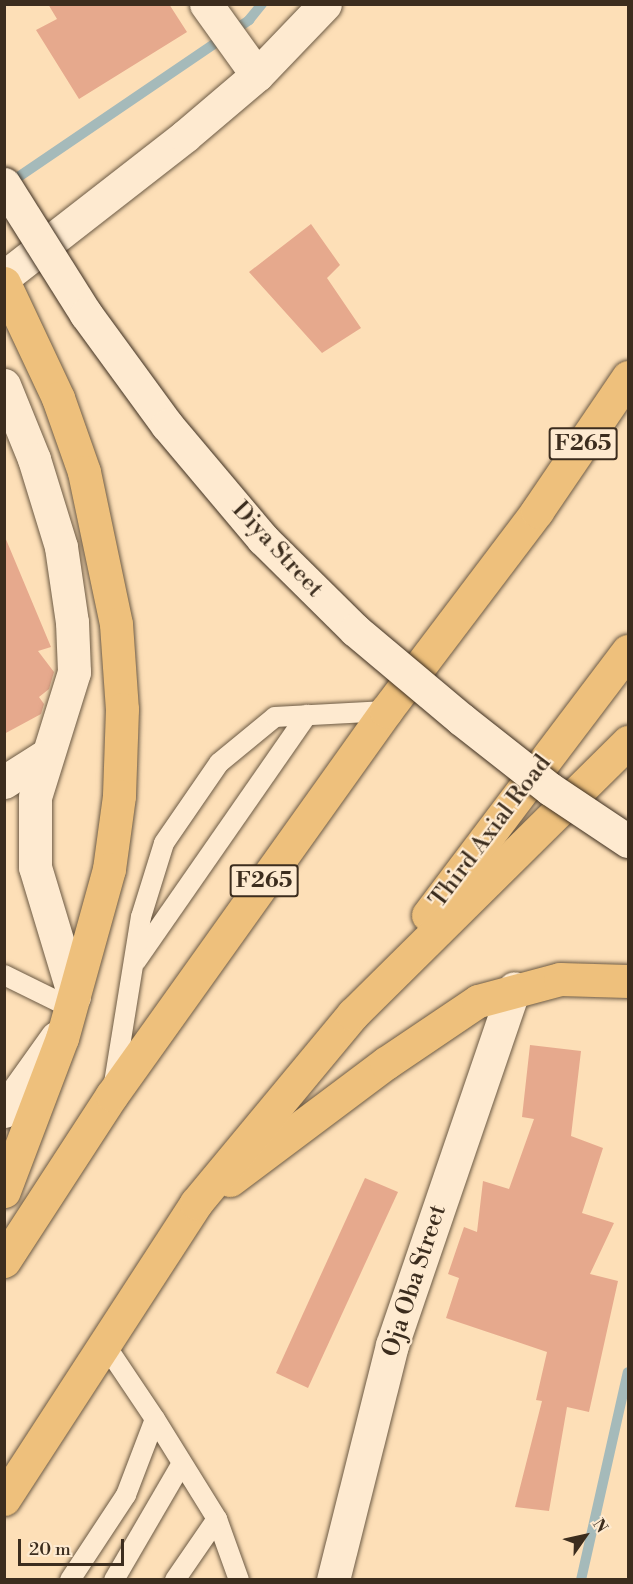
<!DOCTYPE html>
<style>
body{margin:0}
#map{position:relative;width:633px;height:1584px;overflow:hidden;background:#fddfb7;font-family:"Libre Bodoni",serif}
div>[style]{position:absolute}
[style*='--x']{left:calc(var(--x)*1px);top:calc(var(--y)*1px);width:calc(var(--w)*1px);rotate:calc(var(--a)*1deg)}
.stream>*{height:10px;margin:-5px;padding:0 5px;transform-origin:5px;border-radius:5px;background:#a5baba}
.building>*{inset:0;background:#e6a98d}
.roads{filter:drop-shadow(0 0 2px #6c5a44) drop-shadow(0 0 2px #6c5a44)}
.service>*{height:20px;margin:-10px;padding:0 10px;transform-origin:10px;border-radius:10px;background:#feead0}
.minor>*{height:33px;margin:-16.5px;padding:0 16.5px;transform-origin:16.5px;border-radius:16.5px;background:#feead0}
.motorway>*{height:33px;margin:-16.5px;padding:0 16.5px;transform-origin:16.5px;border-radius:16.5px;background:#eec07c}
.bridges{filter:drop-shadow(0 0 2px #3c2d1e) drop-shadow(0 0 2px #3c2d1e)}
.secondary-bridge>*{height:33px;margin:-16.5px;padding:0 16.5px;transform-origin:16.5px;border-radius:16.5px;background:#feead0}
span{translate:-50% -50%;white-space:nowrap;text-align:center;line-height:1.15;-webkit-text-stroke:4.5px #feead0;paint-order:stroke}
.shield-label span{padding:2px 4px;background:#feead0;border:2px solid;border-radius:4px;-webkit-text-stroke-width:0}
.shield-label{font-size:22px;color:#3c2d1e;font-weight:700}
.street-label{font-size:24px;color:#3c2d1e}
.frame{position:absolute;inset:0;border:6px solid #3c2d1e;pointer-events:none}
.north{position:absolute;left:555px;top:1506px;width:60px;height:60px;-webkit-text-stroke:4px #feead0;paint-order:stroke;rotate:56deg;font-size:16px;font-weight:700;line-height:24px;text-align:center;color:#3c2d1e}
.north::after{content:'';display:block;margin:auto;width:21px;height:27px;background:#3c2d1e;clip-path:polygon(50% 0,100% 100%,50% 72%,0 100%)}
.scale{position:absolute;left:18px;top:1539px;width:106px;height:27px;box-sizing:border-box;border:3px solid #3c2d1e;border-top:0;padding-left:8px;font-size:18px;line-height:21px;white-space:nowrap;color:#3c2d1e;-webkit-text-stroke:4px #feead0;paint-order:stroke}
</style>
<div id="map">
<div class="stream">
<div style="--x:8;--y:184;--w:292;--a:-34.2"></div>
<div style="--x:249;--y:20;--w:21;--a:-51"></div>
<div style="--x:581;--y:1580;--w:213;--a:-77.3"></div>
</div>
<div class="building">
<div style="clip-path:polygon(48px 4px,169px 4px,187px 32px,79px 99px,36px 30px,57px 19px)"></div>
<div style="clip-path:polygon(311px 224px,340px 265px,327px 278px,361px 328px,322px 353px,249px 272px)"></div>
<div style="clip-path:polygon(5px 537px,51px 647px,38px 651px,54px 672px,49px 689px,39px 697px,44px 704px,41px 714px,4px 734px)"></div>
<div style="clip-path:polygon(530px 1045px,581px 1051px,571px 1136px,603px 1148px,582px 1213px,614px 1223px,590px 1274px,618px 1281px,589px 1412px,567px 1407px,549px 1511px,515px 1507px,542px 1401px,536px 1400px,547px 1352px,446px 1318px,459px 1278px,448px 1274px,464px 1227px,477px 1232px,483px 1181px,509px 1189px,534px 1119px,522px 1117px)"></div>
<div style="clip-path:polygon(365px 1178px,398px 1192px,308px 1388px,276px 1373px)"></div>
</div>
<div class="roads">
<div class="service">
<div style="--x:136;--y:961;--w:300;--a:-55.2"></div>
<div style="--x:4;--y:975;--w:75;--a:26.2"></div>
<div style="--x:114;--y:1083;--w:168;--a:-80.8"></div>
<div style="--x:141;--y:917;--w:77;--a:-72.7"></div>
<div style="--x:164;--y:843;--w:97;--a:-55.5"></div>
<div style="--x:219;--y:763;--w:72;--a:-39.4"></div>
<div style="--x:275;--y:717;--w:111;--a:-3.1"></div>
<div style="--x:155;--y:1419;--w:118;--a:58.2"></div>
<div style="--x:217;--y:1519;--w:65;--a:70.2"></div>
<div style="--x:70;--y:1580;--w:102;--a:-56.6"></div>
<div style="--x:126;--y:1495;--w:81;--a:-69.1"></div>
<div style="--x:155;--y:1419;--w:92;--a:-123.9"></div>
<div style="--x:114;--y:1580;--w:133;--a:-59.8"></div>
<div style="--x:175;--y:1580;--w:74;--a:-55.5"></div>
</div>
<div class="minor">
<div style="--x:206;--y:4;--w:87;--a:54.3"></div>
<div style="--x:4;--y:277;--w:229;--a:-37.9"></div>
<div style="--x:185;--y:136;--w:94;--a:-40.3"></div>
<div style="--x:257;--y:75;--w:98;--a:-46.2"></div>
<div style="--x:4;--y:385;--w:80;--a:67.9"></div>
<div style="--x:34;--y:459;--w:92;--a:72.9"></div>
<div style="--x:61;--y:547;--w:76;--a:81.7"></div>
<div style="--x:72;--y:622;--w:50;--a:87.7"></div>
<div style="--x:74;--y:672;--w:131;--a:107.3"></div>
<div style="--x:35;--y:797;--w:70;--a:90"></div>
<div style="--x:35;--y:867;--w:135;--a:73.2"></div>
<div style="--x:4;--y:782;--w:49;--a:-32.4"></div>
<div style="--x:4;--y:1111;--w:90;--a:-54.5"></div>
<div style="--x:333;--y:1580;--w:242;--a:-75.9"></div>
<div style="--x:392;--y:1345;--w:377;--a:-71.1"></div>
</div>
<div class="motorway">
<div style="--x:4;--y:283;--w:127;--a:64.8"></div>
<div style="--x:58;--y:398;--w:78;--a:70.6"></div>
<div style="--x:84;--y:472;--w:155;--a:78.1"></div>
<div style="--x:116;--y:624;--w:85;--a:86"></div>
<div style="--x:122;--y:709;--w:87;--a:92"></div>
<div style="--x:119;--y:796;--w:74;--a:97.8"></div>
<div style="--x:109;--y:869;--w:175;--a:105.5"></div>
<div style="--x:62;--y:1038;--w:164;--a:110.8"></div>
<div style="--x:428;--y:915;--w:331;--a:-52.9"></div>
<div style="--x:230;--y:1180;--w:195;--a:-36.9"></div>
<div style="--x:386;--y:1063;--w:111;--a:-34"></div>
<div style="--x:478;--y:1001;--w:85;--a:-15"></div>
<div style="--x:560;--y:979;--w:68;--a:1.7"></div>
<div style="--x:4;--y:1261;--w:198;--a:-57"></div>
<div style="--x:112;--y:1095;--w:472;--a:-54.5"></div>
<div style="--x:386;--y:711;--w:251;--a:-52.9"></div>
<div style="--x:537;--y:511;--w:162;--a:-55.8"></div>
<div style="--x:4;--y:1499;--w:353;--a:-57"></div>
<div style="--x:196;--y:1203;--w:246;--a:-50.3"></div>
<div style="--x:353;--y:1014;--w:387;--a:-44.7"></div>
</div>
</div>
<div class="bridges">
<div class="secondary-bridge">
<div style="--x:4;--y:184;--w:154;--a:57.8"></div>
<div style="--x:86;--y:314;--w:137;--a:53.9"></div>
<div style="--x:167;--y:425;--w:149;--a:49.9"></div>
<div style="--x:263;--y:539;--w:129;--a:44.7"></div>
<div style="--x:355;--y:630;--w:138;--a:40"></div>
<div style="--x:461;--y:719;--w:113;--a:38.2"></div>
<div style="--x:550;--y:789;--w:94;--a:33.7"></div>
</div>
</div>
<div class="shield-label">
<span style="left:583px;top:444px">F265</span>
<span style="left:264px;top:881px">F265</span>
</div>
<div class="street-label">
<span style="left:277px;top:550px;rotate:47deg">Diya Street</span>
<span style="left:491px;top:832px;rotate:-53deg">Third Axial Road</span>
<span style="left:415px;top:1281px;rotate:-72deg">Oja Oba Street</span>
</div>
<div class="frame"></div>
<div class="north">N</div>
<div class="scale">20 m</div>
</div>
